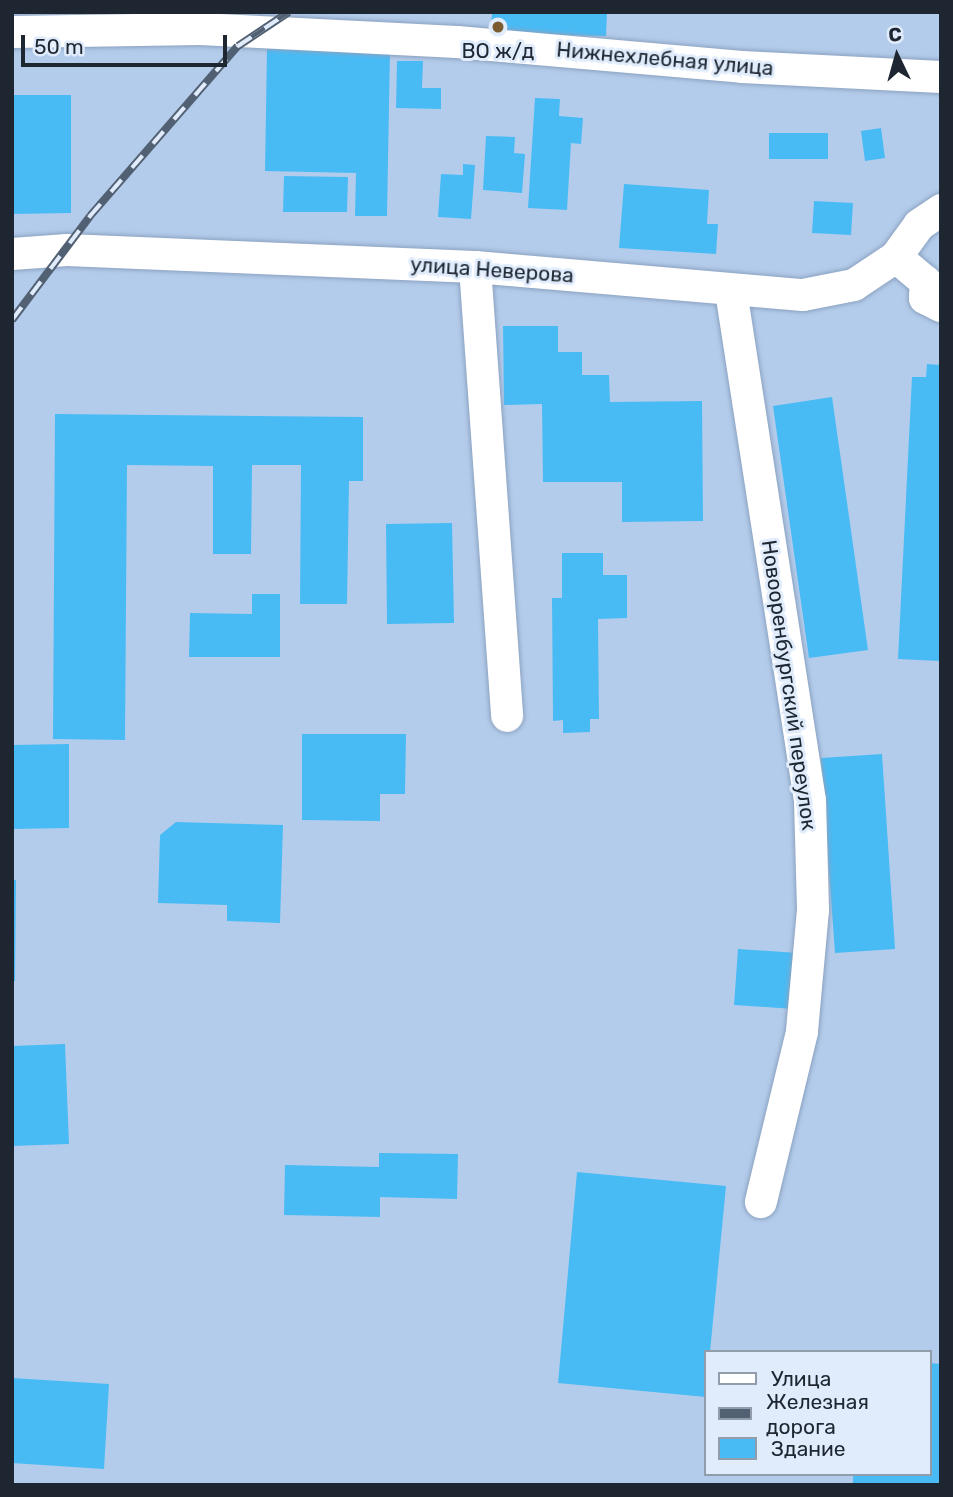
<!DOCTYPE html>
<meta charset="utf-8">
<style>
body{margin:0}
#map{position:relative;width:953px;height:1497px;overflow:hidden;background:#b4cceb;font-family:Rubik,sans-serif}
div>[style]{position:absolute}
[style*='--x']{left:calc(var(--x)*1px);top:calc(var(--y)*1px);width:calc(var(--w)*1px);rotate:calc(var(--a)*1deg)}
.building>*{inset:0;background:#48bbf5}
.roads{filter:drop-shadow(0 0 2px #8ba2c0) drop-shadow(0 0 2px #8ba2c0)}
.minor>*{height:32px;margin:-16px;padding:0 16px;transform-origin:16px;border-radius:16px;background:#fff}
.rail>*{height:8px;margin-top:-4px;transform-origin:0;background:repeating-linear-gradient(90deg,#e0ecfc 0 16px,#516072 0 32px);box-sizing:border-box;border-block:2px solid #516072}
.dots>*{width:19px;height:19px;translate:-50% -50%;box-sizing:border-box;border:4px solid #e0ecfc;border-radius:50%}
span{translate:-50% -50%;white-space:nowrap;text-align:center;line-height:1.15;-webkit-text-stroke:6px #e0ecfc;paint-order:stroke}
.poi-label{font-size:21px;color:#1d2631}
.street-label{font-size:21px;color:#1d2631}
.frame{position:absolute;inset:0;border:14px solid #1d2631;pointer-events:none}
.legend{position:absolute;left:704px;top:1350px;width:228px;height:126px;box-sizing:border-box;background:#e0ecfc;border:2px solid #929dab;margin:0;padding:9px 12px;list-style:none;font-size:21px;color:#1d2631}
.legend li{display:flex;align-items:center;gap:14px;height:35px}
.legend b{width:35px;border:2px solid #929dab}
.north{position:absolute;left:862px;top:21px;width:70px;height:70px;-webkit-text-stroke:5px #e0ecfc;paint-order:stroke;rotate:355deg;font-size:19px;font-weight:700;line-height:28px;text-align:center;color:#1d2631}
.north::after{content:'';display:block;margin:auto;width:24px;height:32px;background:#1d2631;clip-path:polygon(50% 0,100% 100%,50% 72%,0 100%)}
.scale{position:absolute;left:21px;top:35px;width:206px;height:32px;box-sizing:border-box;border:4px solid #1d2631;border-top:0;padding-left:9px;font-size:21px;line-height:24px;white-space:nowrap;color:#1d2631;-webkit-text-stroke:5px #e0ecfc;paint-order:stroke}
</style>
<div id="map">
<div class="building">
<div style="clip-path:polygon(492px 12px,607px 12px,606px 36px,491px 34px)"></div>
<div style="clip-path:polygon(267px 49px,390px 52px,387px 216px,355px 216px,356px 173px,265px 171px)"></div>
<div style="clip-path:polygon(397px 61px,423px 61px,422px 88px,441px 88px,441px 109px,396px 108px)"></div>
<div style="clip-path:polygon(12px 95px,71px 95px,71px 213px,12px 214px)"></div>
<div style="clip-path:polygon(535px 98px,560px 99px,559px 116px,583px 118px,581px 144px,571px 143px,567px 210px,528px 208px)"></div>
<div style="clip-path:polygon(881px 128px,885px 158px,865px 161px,861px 131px)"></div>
<div style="clip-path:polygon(769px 133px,828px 133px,828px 159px,769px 159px)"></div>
<div style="clip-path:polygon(486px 136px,515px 137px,514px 153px,525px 154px,522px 193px,483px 190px)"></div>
<div style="clip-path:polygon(463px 164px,475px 165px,471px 219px,438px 217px,441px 174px,463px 175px)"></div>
<div style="clip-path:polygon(284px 176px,348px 177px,347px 212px,283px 212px)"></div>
<div style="clip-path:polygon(624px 184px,709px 190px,707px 224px,718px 224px,716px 254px,619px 248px)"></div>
<div style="clip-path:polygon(814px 201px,853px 203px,851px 235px,812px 233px)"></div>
<div style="clip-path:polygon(503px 326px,558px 326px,558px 352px,582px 352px,582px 375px,609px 375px,610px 402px,702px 401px,703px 521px,622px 522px,622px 482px,543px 482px,542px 404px,504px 405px)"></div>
<div style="clip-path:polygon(927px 364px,941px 365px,941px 661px,898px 659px,912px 377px,926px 377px)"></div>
<div style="clip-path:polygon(832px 397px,868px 650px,809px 658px,773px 406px)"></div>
<div style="clip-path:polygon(55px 414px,363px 417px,363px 481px,349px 481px,347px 604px,300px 604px,301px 465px,252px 465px,251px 554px,213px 554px,213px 466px,127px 465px,125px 740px,53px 739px)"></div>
<div style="clip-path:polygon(452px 523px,454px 623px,387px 624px,386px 524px)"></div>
<div style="clip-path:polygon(562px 553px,603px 553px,603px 575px,627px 575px,627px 618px,598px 619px,599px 719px,590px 719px,590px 732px,563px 733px,563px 720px,553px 721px,552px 598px,562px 598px)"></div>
<div style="clip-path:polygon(252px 594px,280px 594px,280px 657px,189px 657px,190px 613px,252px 614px)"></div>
<div style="clip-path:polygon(302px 734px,406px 734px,405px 794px,380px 794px,380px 821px,302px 820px)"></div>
<div style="clip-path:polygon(69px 744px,69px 828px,12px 829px,12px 745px)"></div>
<div style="clip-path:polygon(882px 754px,895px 949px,835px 953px,821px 758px)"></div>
<div style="clip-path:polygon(176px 822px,283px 825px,280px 923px,227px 921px,227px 905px,158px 903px,160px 835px)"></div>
<div style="clip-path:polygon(12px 880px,16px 880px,15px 981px,12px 981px)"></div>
<div style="clip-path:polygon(738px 949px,798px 953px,794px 1009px,734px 1005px)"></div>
<div style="clip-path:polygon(65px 1044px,69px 1144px,12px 1146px,12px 1046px)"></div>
<div style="clip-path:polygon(379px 1153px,458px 1154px,457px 1199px,380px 1197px,380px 1217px,284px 1215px,285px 1165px,379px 1167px)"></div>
<div style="clip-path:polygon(577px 1172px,726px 1186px,710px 1352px,706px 1352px,706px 1397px,558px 1383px)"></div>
<div style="clip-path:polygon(930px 1363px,941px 1364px,941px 1485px,853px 1485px,853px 1474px,930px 1474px)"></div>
<div style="clip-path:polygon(12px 1378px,109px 1384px,104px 1469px,12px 1463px)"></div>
</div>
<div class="roads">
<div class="minor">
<div style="--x:12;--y:32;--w:188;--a:-0.9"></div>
<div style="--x:200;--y:29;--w:257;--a:2.9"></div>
<div style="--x:457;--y:42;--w:286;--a:5"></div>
<div style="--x:742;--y:67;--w:199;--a:2.9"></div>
<div style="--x:12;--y:254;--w:55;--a:-4.2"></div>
<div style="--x:67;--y:250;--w:408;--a:2.4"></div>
<div style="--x:475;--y:267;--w:329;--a:4.9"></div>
<div style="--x:803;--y:295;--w:52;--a:-11.1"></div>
<div style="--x:854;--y:285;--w:50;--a:-33.7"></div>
<div style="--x:896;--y:257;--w:39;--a:-54"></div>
<div style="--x:919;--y:225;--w:27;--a:-34"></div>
<div style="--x:896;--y:257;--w:39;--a:40"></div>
<div style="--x:926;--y:282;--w:16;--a:94"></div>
<div style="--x:925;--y:298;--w:18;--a:27"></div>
<div style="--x:475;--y:267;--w:450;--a:85.9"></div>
<div style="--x:731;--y:291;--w:516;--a:81.19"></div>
<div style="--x:810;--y:801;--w:109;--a:88.4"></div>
<div style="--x:813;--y:910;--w:122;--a:95.2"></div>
<div style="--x:802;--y:1032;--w:175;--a:103.6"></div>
</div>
</div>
<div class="rail">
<div style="--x:12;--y:320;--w:130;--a:-53.1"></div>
<div style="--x:90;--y:216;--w:225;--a:-49"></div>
<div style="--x:238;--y:46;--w:61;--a:-33.7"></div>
</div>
<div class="dots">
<div style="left:498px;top:27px;background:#7b5c31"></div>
</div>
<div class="poi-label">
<span style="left:498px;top:51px">ВО ж/д</span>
</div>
<div class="street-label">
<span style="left:665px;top:59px;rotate:5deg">Нижнехлебная улица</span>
<span style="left:492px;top:270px;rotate:4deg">улица Неверова</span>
<span style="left:789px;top:685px;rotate:82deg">Новооренбургский переулок</span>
</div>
<div class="frame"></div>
<ul class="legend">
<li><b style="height:9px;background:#fff"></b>Улица</li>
<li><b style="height:9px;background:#516072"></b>Железная дорога</li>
<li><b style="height:19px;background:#48bbf5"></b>Здание</li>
</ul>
<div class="north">С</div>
<div class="scale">50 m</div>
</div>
